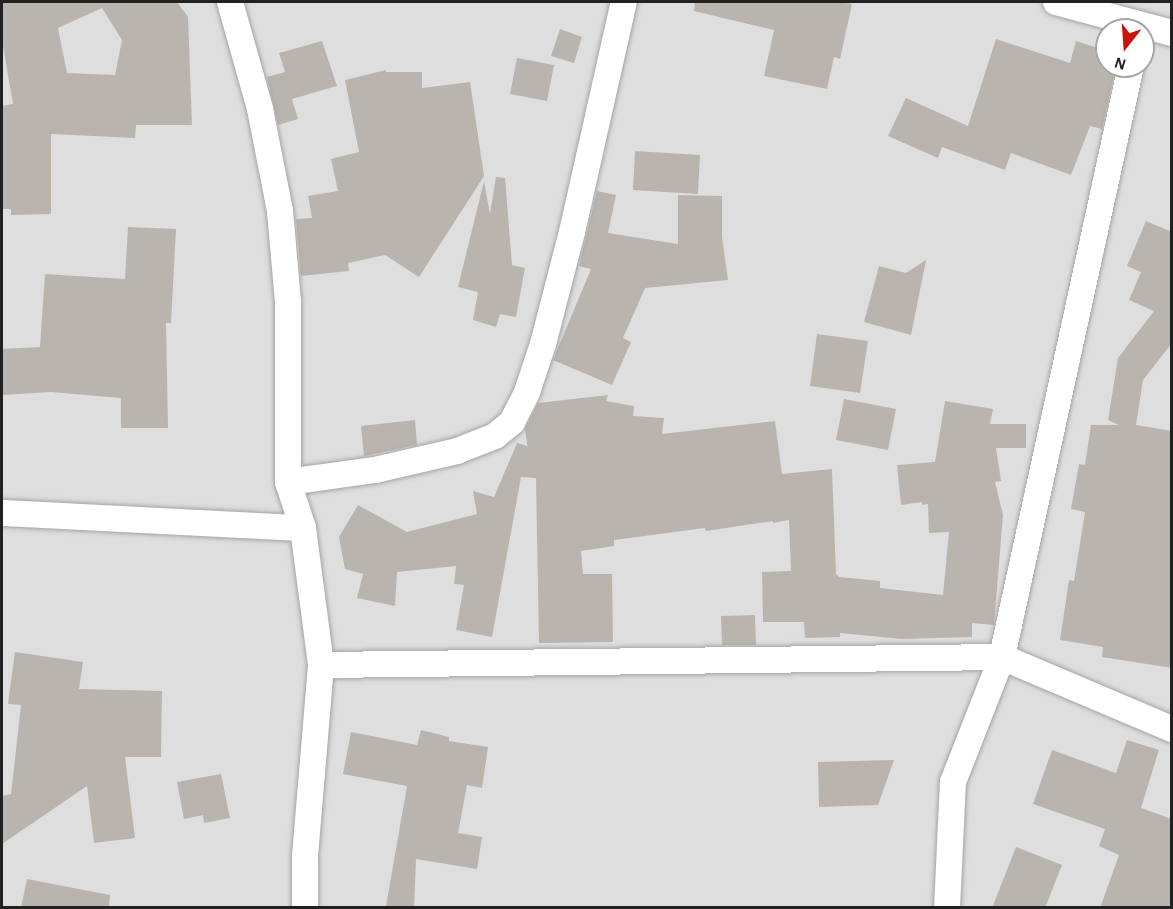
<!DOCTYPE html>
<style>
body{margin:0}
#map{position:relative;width:1173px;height:909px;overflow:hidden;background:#f1eee8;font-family:"Alegreya Sans",sans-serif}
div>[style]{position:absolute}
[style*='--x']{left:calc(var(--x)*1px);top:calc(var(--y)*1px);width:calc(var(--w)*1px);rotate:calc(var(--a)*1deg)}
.residential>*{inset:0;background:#dfdede}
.building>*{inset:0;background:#bab4ae}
.roads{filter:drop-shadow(0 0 2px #a5a5a5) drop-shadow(0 0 2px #a5a5a5)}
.street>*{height:26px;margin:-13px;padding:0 13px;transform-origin:13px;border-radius:13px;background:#fff}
span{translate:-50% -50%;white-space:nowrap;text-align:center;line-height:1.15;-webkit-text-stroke:4.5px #fff;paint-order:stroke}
.frame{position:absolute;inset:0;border:3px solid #212121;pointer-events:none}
.north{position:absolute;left:1095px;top:18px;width:60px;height:60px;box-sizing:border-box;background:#fff;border:2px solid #a6a6a6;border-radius:50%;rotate:197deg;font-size:16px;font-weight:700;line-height:24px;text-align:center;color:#212121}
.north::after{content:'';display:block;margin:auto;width:21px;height:27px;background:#c8120a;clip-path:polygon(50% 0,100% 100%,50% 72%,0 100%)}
</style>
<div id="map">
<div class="residential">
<div style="clip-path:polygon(evenodd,2px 2px,1171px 2px,1171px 907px,2px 907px,2px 2px,1107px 30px,1143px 30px,1143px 66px,1107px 66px,1107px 30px)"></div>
</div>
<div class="building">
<div style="clip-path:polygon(evenodd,2px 2px,177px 2px,188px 17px,192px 125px,136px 125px,135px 138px,51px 134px,51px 214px,11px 215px,11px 209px,2px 209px,2px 106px,13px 104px,2px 40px,2px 2px,102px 8px,122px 40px,115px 75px,67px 73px,58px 28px,102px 8px)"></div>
<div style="clip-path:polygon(695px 2px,839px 2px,852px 4px,840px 59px,834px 57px,827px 89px,764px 76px,774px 30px,694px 11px)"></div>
<div style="clip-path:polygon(560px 29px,582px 37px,574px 63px,551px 56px)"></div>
<div style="clip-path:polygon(996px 39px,1070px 63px,1076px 41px,1107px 51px,1107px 66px,1116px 66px,1102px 129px,1090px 126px,1071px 175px,1011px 153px,1005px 170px,942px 147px,938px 158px,888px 136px,906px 98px,968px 126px)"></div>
<div style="clip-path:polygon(322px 41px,337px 86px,292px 99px,298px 119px,278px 125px,267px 77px,285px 72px,279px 53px)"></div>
<div style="clip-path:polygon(517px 58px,554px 65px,547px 101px,510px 94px)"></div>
<div style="clip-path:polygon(386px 70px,386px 72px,422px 72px,422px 88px,470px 82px,484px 176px,419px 277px,385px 255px,348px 263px,349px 271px,301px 276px,296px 219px,312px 218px,308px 196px,338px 191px,331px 159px,359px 152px,345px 80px)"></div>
<div style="clip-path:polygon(635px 151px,700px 155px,698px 194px,633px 190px)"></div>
<div style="clip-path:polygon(496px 177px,505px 178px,512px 265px,525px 268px,516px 317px,500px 314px,496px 327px,473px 320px,478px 292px,458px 287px,484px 181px,490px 214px)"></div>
<div style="clip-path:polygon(597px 191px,616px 195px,608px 233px,678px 244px,678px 195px,722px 196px,722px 237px,728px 280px,645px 288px,623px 338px,631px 342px,612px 385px,553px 360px,591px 269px,579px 266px)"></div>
<div style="clip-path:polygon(1146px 221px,1172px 232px,1172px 343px,1143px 380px,1136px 425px,1172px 431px,1172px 668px,1102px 657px,1103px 647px,1060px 640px,1069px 580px,1074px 581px,1085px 512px,1071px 509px,1079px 464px,1085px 465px,1091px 425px,1119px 425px,1108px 420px,1118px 358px,1154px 311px,1129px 300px,1141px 272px,1127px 266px)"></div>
<div style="clip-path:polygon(128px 227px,176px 229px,171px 323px,166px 323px,168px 428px,121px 428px,121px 398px,51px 392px,2px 395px,2px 349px,40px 347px,45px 274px,125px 279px)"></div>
<div style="clip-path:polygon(926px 260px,911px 335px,864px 322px,879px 266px,906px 273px)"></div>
<div style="clip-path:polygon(817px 334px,868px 341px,860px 393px,810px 386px)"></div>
<div style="clip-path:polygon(608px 395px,606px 401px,634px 406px,633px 416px,664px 418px,662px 434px,775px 421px,782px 474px,832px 469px,836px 574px,839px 577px,880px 581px,880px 588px,943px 595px,949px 532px,929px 533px,928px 504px,922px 505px,922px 502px,901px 505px,897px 465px,935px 462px,945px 401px,993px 409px,990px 424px,1026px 424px,1026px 448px,996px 448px,1001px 481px,995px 482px,1003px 515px,994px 625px,972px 623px,972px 637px,901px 639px,840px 633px,840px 637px,805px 638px,804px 622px,763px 622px,762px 572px,791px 571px,789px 520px,773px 523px,773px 521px,706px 531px,705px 528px,614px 540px,614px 546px,581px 551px,583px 574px,612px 574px,613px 642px,539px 643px,536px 478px,521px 477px,492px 637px,456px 630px,464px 585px,454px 584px,456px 566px,397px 572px,395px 606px,357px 598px,363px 574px,345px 569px,339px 537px,358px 505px,407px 532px,477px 514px,473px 491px,494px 497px,517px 443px,527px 446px,528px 450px,525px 429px,538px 403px)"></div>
<div style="clip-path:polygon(844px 399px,896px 409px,888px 450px,836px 440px)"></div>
<div style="clip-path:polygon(415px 420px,417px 445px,364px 456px,361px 426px)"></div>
<div style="clip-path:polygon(755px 615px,756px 645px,722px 645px,721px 616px)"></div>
<div style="clip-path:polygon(15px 652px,83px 662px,79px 689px,162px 691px,161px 757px,125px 757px,135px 838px,94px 843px,87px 786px,2px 844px,2px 796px,11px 794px,21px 705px,8px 704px)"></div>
<div style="clip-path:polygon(421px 730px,449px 737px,449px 741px,488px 747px,482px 788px,467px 785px,458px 833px,482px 837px,477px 869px,416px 859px,414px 908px,386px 906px,407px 786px,343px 774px,351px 732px,417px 745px)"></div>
<div style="clip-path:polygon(1127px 740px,1159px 750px,1141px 808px,1172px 819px,1172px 908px,1100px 908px,1119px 855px,1099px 846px,1105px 829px,1033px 804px,1052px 750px,1116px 773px)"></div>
<div style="clip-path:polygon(894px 760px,878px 805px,819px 807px,818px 762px)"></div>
<div style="clip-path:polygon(221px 774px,230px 818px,204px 823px,203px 815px,184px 819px,177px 782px)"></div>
<div style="clip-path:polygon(1016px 847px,1062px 865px,1045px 908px,992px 908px)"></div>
<div style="clip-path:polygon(27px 879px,110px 895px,109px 908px,21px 908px)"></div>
</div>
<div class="roads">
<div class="street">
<div style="--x:230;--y:2;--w:111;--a:74.3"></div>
<div style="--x:260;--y:109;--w:104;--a:78.9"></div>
<div style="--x:280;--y:211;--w:91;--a:85"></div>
<div style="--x:288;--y:302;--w:180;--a:90"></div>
<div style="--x:288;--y:482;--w:48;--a:71.9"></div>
<div style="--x:303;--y:528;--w:138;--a:82.5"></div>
<div style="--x:321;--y:665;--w:681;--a:-0.67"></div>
<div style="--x:1002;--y:657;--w:185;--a:23"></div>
<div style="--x:1056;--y:2;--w:120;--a:15"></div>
<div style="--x:288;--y:482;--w:88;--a:-7.9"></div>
<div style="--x:375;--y:470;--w:84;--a:-13"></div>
<div style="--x:457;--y:451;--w:41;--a:-21.5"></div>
<div style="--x:495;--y:436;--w:22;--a:-39"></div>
<div style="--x:512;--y:422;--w:34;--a:-63"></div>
<div style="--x:527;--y:392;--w:51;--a:-71.6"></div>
<div style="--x:543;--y:344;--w:116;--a:-75.5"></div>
<div style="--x:572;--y:232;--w:236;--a:-77.3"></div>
<div style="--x:2;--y:513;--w:301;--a:2.9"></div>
<div style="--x:305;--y:908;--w:52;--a:-90"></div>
<div style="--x:305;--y:856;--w:192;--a:-85.2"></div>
<div style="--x:947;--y:908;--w:126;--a:-87.3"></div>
<div style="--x:953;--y:782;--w:134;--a:-68.6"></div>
<div style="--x:1002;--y:657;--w:605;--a:-77.69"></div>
</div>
</div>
<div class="frame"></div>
<div class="north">N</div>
</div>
